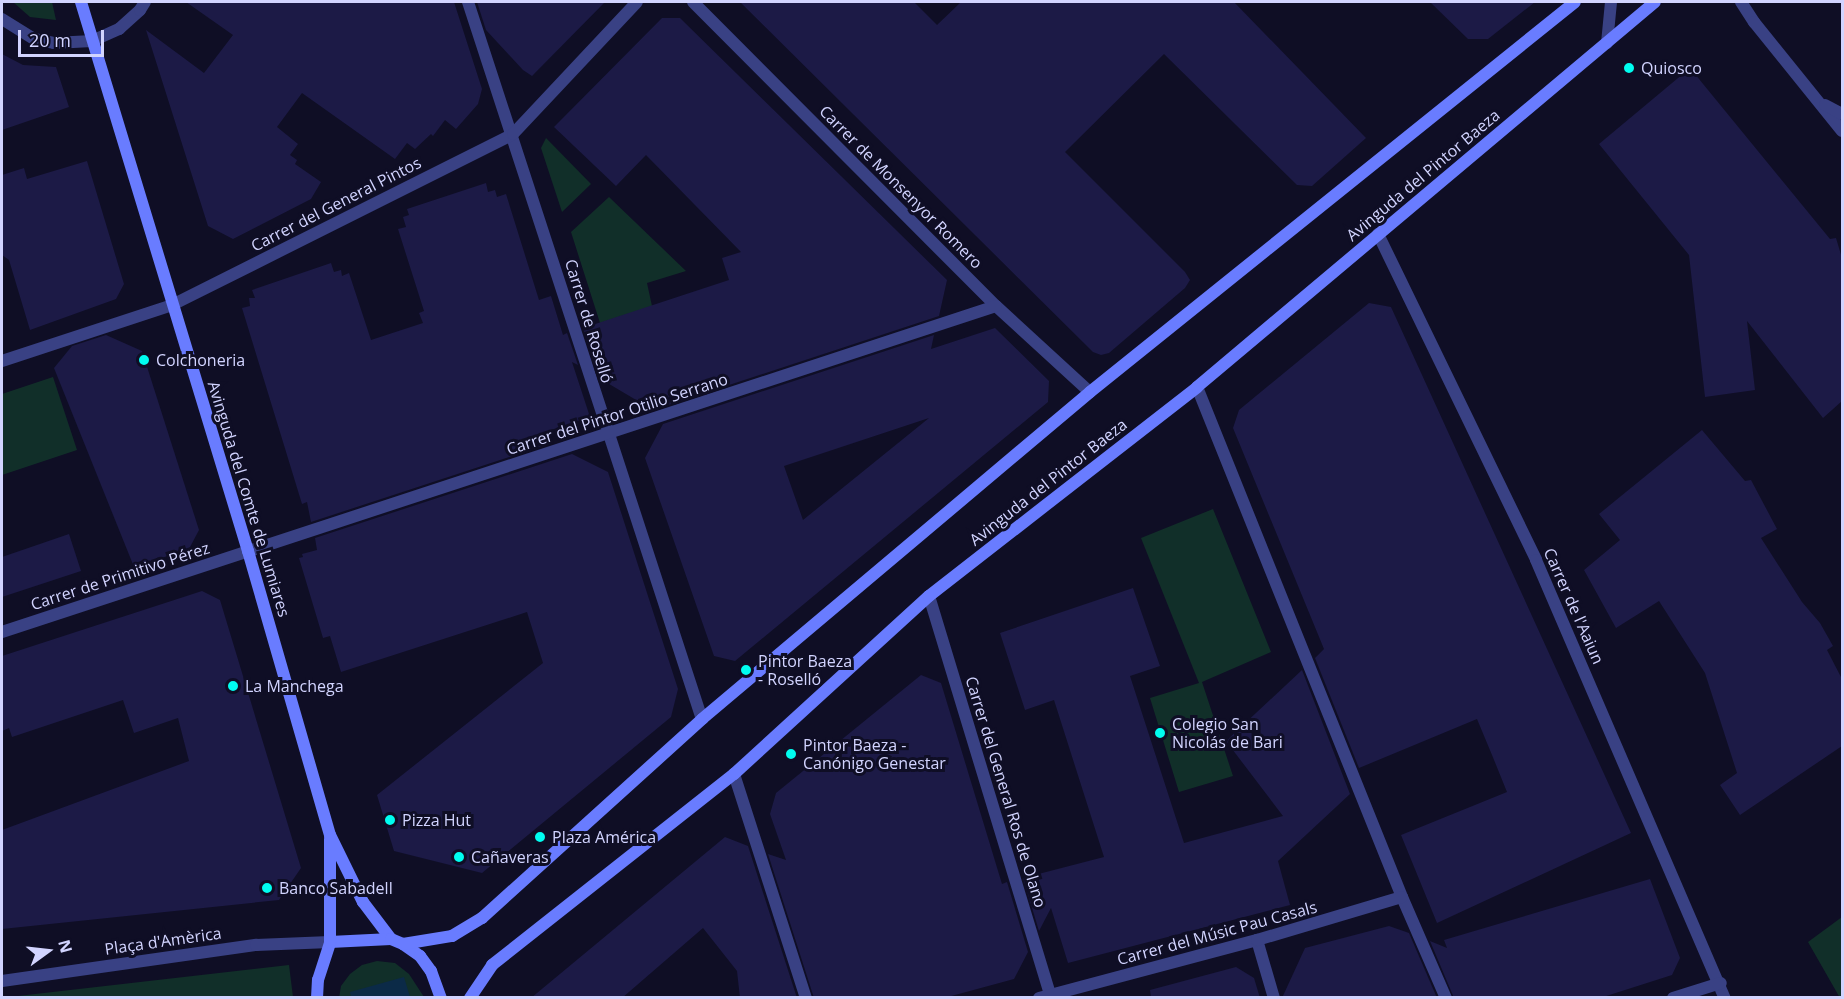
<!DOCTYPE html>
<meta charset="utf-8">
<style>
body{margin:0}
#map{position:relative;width:1844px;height:999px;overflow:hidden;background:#0f0e25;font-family:"Open Sans",sans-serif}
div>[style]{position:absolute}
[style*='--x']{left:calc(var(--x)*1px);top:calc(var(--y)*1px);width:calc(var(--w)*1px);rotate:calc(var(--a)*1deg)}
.green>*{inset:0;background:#112f29}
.water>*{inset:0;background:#0b2a47}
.building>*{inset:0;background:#1c1a46}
.lane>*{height:12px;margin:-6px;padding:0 6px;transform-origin:6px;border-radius:6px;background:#394184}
.street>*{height:12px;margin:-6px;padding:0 6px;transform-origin:6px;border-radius:6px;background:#394184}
.secondary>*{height:12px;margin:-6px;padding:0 6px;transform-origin:6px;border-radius:6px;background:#697cff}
.dots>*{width:16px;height:16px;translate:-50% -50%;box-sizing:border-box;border:3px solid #0f0e25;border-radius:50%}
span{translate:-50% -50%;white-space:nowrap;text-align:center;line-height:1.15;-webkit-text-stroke:6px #0f0e25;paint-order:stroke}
.poi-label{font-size:16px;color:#d2d4ff}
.left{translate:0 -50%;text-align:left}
.street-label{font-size:16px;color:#d2d4ff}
.frame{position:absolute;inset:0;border:3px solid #d2d4ff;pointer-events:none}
.north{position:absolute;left:18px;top:921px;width:60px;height:60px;-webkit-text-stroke:4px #0f0e25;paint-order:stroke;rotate:75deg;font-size:16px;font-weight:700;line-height:24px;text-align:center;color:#d2d4ff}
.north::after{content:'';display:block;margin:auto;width:21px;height:27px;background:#d2d4ff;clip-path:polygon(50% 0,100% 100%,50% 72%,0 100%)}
.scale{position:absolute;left:18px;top:30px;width:86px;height:27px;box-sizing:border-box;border:3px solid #d2d4ff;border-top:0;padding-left:8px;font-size:18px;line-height:21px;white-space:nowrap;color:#d2d4ff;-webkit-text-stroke:4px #0f0e25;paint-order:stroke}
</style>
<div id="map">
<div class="green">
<div style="clip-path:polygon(13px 2px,52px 2px,56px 20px,30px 17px)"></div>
<div style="clip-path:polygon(546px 138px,591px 184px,562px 212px,541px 148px)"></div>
<div style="clip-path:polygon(609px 197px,686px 271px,647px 283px,652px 306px,600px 323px,571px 232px)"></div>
<div style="clip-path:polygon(53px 377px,77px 450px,2px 475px,2px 394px)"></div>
<div style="clip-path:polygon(1213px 509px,1271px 652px,1202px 682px,1233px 776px,1179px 792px,1150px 698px,1199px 683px,1141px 538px)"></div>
<div style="clip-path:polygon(1842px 917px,1842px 997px,1840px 998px,1808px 942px)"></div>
<div style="clip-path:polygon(377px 961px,395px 963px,409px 974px,424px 997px,339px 998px,341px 986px,350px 974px,362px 965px)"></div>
<div style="clip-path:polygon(289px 965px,293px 997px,9px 997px)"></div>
</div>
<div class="water">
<div style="clip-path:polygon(404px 977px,410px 997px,351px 997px,350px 992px)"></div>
</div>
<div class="building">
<div style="clip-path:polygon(186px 2px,454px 2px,482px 89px,478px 104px,456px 129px,445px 120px,433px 136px,431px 134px,415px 149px,407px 143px,395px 159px,302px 93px,277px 127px,298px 144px,290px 155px,297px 160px,295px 164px,321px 182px,311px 199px,233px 239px,208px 226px,146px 30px,204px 73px,233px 35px)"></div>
<div style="clip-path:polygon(477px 2px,605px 2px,532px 76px,523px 70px,486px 30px)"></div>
<div style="clip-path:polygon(740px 2px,914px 2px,937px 25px,961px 2px,1234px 2px,1366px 138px,1312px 186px,1297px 185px,1164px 54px,1065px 152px,1185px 272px,1190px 280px,1185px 288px,1109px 353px,1101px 355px,1093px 352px)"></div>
<div style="clip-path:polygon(1430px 2px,1535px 2px,1488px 39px,1468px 39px)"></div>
<div style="clip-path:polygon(662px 18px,680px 18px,947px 280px,939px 316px,653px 410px,599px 378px,583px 328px,729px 280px,722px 258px,741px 252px,646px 155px,616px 186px,554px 127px)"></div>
<div style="clip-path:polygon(2px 54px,23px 65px,56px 67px,69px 107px,2px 130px)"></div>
<div style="clip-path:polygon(1690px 68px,1830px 239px,1836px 238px,1842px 258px,1842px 401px,1823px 418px,1747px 321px,1755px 390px,1705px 397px,1689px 255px,1599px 144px)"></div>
<div style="clip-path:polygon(87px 161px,124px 284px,116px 299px,30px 330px,9px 260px,2px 255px,2px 175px,24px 168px,27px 179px)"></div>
<div style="clip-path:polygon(486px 183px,488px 192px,495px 190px,497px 197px,506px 194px,539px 300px,551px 296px,563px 335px,567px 333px,578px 365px,572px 362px,590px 417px,536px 435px,552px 443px,311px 522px,307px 502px,302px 504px,242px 308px,250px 306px,249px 298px,255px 298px,252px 290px,331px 263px,334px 272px,341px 270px,342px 276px,349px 273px,371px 340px,423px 323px,419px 313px,424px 311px,398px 229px,406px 227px,403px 217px,409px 215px,407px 209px)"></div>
<div style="clip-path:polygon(1369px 303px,1391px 307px,1631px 833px,1437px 923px,1401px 835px,1507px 792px,1492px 755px,1477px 719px,1359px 768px,1315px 658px,1324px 649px,1233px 428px,1239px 410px)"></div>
<div style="clip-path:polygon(evenodd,995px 328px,1049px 381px,1048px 402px,735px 661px,714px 656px,645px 458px,663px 424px,934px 335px,931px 349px,995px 328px,929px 418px,803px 520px,784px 466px,929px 418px)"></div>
<div style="clip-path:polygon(106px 335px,142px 351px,199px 530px,189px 549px,134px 567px,54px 368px,72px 346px)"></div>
<div style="clip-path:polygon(1702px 430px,1745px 481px,1751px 480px,1777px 529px,1761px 538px,1802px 602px,1820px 623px,1833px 646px,1827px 650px,1842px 679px,1842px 746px,1740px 815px,1720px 785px,1737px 773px,1705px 673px,1659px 601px,1616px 628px,1584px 570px,1620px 540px,1599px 514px)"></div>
<div style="clip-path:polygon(572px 454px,608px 472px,678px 689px,671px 717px,482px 873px,394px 851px,377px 795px,543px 663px,527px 612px,341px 672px,330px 636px,323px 638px,299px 558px,303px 557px,302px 554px,317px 550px,315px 538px)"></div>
<div style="clip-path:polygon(69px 534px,81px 571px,2px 597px,2px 557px)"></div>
<div style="clip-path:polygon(1133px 588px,1160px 666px,1130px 676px,1184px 843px,1283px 816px,1226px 741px,1302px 670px,1350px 794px,1278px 861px,1290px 905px,1068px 963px,1051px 908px,1039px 931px,1023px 878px,1104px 857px,1054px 700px,1025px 710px,1000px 633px)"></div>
<div style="clip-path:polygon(202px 591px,220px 600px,301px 868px,279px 900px,2px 929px,2px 830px,189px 761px,178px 718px,134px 733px,123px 700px,12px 737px,9px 728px,2px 731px,2px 656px)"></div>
<div style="clip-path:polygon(921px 675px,941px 683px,1002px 884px,1007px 882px,1028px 952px,1014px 979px,944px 998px,814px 998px,768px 854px,786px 860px,770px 814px,776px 793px)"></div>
<div style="clip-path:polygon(725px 837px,748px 846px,797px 998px,740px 998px,737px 971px,703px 928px,622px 998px,531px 998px)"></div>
<div style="clip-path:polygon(1650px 879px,1680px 958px,1672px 975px,1600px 998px,1454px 998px,1430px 941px,1447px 948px,1444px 940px)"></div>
<div style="clip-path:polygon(1389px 926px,1409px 933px,1437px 998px,1282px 998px,1305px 948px)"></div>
<div style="clip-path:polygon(1236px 967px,1254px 978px,1260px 998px,1151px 998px,1150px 990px)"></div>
</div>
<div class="lane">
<div style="--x:1741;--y:2;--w:24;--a:57"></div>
<div style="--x:1754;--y:22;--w:140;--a:51.1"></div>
<div style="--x:1825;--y:105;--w:19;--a:28"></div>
</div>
<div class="street">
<div style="--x:468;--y:2;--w:754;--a:71.93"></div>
<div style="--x:693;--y:2;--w:429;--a:45.1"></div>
<div style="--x:996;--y:306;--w:127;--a:42.5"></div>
<div style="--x:2;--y:19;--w:38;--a:32"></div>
<div style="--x:34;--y:39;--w:20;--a:11"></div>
<div style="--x:54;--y:43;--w:38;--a:-3"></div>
<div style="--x:92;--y:41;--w:30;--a:-24"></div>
<div style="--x:119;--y:29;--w:28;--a:-42"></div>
<div style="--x:140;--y:10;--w:9;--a:-58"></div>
<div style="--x:1607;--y:43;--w:41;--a:-84.4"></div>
<div style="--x:1378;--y:234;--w:362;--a:64.1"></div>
<div style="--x:1536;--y:560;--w:477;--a:66.7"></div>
<div style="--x:2;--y:361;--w:179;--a:-18.2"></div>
<div style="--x:172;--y:305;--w:381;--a:-26.6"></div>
<div style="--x:513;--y:134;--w:181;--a:-46.8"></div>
<div style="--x:1197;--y:387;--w:550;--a:68.1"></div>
<div style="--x:1402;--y:897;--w:110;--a:66.5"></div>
<div style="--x:929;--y:596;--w:420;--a:73.1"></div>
<div style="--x:2;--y:632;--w:1046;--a:-18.16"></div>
<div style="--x:734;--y:774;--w:235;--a:72.2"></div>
<div style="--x:1257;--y:940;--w:60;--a:73.7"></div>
<div style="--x:2;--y:981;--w:257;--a:-8.1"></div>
<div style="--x:256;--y:945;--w:74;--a:-2.3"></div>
<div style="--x:1039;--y:998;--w:226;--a:-14.9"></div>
<div style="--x:1257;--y:940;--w:151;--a:-16.5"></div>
<div style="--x:1673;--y:998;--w:50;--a:-17.4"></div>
</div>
<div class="secondary">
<div style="--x:81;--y:2;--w:574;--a:73.08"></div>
<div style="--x:248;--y:551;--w:296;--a:73.9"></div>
<div style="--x:330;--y:835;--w:75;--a:63.8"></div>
<div style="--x:363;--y:902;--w:46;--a:52.9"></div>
<div style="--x:330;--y:942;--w:61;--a:-2.8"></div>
<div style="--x:391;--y:939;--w:13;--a:23"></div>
<div style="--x:403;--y:944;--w:21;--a:35"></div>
<div style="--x:420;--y:956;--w:19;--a:54"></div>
<div style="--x:431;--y:971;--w:29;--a:70"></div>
<div style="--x:403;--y:944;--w:50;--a:-9.3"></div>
<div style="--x:452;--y:936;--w:35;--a:-31"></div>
<div style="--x:482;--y:918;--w:297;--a:-42.1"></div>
<div style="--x:702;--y:719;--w:507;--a:-40.12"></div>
<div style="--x:1090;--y:392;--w:622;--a:-38.8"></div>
<div style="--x:317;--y:998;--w:18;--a:-87"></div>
<div style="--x:318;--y:980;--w:40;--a:-72"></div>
<div style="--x:330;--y:942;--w:103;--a:-90"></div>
<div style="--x:470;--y:998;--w:40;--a:-56"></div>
<div style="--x:492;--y:965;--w:308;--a:-38.3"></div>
<div style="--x:734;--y:774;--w:264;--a:-42.4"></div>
<div style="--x:929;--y:596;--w:340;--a:-37.9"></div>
<div style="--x:1197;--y:387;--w:598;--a:-40.05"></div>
</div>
<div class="dots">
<div style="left:1629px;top:68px;background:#00fdf0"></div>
<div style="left:144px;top:360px;background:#00fdf0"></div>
<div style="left:746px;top:670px;background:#00fdf0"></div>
<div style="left:233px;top:686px;background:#00fdf0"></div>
<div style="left:1160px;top:733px;background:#00fdf0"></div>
<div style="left:791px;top:754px;background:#00fdf0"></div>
<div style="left:390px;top:820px;background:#00fdf0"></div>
<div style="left:540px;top:837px;background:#00fdf0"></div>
<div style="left:459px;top:857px;background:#00fdf0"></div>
<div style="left:267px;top:888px;background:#00fdf0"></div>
</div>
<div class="poi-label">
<span class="left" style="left:1641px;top:68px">Quiosco</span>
<span class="left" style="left:156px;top:360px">Colchoneria</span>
<span class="left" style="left:758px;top:670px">Pintor Baeza<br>- Roselló</span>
<span class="left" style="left:245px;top:686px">La Manchega</span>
<span class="left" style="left:1172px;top:733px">Colegio San<br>Nicolás de Bari</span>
<span class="left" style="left:803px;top:754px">Pintor Baeza -<br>Canónigo Genestar</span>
<span class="left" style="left:402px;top:820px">Pizza Hut</span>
<span class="left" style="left:552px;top:837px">Plaza América</span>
<span class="left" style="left:471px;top:857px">Cañaveras</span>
<span class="left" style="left:279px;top:888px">Banco Sabadell</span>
</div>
<div class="street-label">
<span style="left:1423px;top:175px;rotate:-40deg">Avinguda del Pintor Baeza</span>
<span style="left:901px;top:187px;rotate:45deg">Carrer de Monsenyor Romero</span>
<span style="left:336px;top:204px;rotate:-27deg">Carrer del General Pintos</span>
<span style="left:589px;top:321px;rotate:73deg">Carrer de Roselló</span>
<span style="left:617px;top:414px;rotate:-18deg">Carrer del Pintor Otilio Serrano</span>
<span style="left:1048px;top:482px;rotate:-38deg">Avinguda del Pintor Baeza</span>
<span style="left:249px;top:499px;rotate:73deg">Avinguda del Comte de Lumiares</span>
<span style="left:120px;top:576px;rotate:-18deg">Carrer de Primitivo Pérez</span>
<span style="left:1574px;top:606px;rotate:66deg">Carrer de l'Aaiun</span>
<span style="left:1006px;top:792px;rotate:73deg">Carrer del General Ros de Olano</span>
<span style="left:1217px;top:933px;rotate:-15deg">Carrer del Músic Pau Casals</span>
<span style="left:163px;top:941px;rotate:-8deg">Plaça d'Amèrica</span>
</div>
<div class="frame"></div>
<div class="north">N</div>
<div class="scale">20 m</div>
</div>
